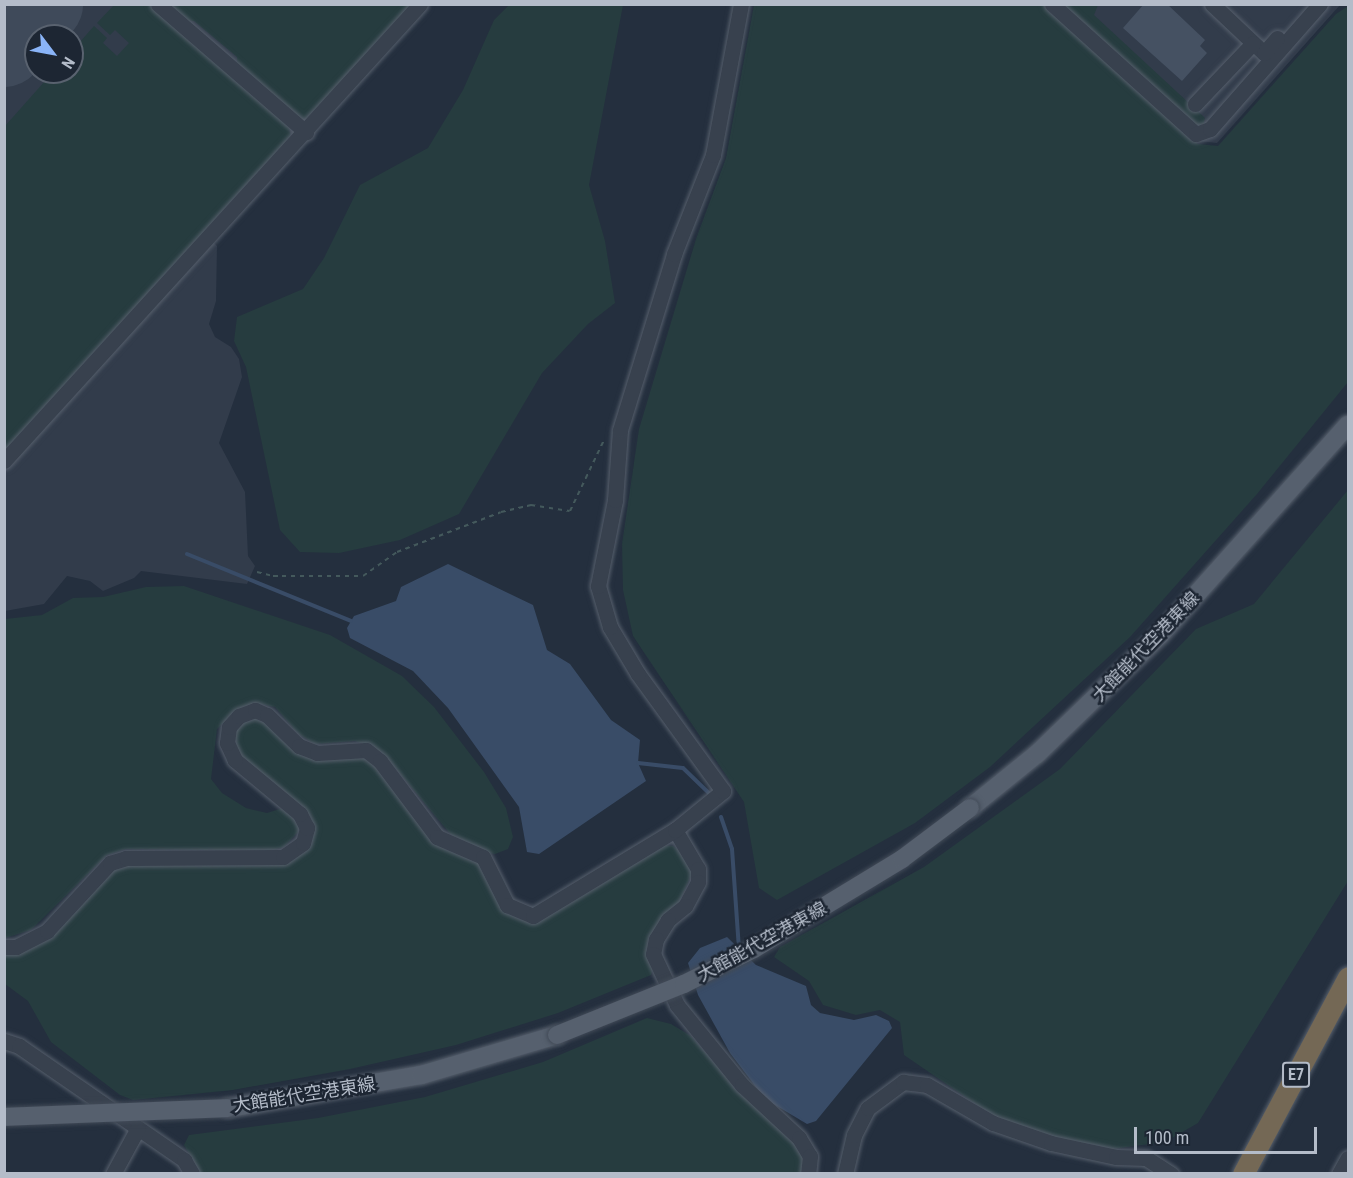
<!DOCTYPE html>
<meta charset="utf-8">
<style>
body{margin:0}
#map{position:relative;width:1353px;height:1178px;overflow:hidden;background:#242f3e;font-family:"Roboto Condensed","Noto Sans JP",sans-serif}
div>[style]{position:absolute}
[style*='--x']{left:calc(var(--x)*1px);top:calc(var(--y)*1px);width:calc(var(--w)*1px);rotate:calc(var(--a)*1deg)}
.airport>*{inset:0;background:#323c4b}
.green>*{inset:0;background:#263c3f}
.water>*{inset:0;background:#394c67}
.stream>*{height:4px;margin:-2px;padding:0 2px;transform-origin:2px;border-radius:2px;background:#394c67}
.runway>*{height:82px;margin:-41px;padding:0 41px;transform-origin:41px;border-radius:41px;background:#3f4a5a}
.building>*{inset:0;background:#455162}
.path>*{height:2px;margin-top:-1px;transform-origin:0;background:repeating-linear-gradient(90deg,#44595c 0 4.5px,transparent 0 9px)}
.roads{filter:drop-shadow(0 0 2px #565f6c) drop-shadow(0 0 2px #565f6c)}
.minor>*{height:15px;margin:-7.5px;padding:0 7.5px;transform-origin:7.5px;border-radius:7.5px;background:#38414e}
.major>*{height:18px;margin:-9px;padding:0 9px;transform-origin:9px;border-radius:9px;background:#56606e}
.highway>*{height:21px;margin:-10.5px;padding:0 10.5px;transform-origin:10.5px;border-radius:10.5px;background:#746855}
.bridges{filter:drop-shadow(0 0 2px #414a57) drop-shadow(0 0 2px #414a57)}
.major-bridge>*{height:18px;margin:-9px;padding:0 9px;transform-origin:9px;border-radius:9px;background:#56606e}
span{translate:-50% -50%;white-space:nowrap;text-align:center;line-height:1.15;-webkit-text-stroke:5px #1d2633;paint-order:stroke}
.shield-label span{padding:2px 4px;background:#1d2633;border:2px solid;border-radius:4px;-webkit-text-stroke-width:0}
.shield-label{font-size:16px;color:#b4bcc9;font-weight:700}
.street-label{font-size:18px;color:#b4bcc9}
.frame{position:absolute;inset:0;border:6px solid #b4bcc9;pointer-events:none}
.north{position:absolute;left:24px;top:24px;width:60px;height:60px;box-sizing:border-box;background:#1d2633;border:2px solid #59626f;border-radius:50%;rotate:122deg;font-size:16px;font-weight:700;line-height:24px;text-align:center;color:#b4bcc9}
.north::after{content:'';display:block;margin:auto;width:21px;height:27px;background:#8ab4f8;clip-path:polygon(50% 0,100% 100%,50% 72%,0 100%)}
.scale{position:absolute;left:1134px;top:1127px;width:183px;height:27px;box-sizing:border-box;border:3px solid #b4bcc9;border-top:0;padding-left:8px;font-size:18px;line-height:21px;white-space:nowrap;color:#b4bcc9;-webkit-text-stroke:4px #1d2633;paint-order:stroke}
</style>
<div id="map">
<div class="airport">
<div style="clip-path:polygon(evenodd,5px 5px,429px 5px,213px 242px,217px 246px,216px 301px,209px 324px,215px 337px,231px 347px,239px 359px,242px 377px,219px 443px,245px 492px,248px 556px,255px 566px,247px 584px,141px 571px,134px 578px,103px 591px,90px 581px,67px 576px,44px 604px,5px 611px,5px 5px,36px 36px,72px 36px,72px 72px,36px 72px,36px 36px)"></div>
<div style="clip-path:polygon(1047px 5px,1340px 5px,1217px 143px,1198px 141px)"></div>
</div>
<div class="green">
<div style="clip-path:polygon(114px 5px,150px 5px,288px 123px,291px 137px,5px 453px,5px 126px,53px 72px,72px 72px,72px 51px,94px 26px,107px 38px,103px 43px,117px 56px,129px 43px,115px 30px,110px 35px,97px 23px)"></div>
<div style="clip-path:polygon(167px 5px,413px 5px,309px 118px,302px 119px,237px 66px,237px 57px,194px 21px,184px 20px)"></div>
<div style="clip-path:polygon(509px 5px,623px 5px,589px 185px,605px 241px,615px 303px,588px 324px,542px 373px,459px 514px,400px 540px,339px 553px,300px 552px,280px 530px,246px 367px,234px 341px,237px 317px,303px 289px,324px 258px,360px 185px,428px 148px,463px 90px,494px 20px)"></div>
<div style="clip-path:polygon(754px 5px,1043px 5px,1198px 144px,1218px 146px,1336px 14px,1348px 6px,1348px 382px,1257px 494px,1130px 637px,990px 767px,915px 823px,777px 900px,759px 888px,744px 802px,633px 636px,623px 590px,622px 544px,639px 429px,696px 239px,726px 158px)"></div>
<div style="clip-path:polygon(1060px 5px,1098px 5px,1094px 15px,1205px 118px,1204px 124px,1198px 126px,1189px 120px)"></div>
<div style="clip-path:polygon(1348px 490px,1348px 881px,1198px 1123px,1165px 1142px,1112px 1149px,1044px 1136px,996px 1118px,904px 1055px,900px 1022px,880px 1010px,856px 1015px,823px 1005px,809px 981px,774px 957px,780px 947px,924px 867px,1060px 769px,1196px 629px,1254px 604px)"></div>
<div style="clip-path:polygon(184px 586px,330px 635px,402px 676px,434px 707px,484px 772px,506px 808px,513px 837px,508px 849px,495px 854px,476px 851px,452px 836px,385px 756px,369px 746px,355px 741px,315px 744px,298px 734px,275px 707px,255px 703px,237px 710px,217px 729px,211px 779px,222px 793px,246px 808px,267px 813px,283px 808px,299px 824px,298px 832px,284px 847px,269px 851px,126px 849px,107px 855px,31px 930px,5px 938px,5px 619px,42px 615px,73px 598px,103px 597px,146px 587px)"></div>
<div style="clip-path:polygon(260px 716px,298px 751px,368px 757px,435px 841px,478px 862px,504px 909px,519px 919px,536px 921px,662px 845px,673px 846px,686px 856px,693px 871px,678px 905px,666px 915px,651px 975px,558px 1013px,456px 1045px,350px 1069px,233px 1090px,133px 1100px,120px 1095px,51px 1042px,28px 1001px,5px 984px,4px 953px,37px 944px,108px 870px,125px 864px,288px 863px,306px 851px,313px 835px,311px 818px,242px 759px,232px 740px,237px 726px)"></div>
<div style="clip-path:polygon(647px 1018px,671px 1024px,691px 1036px,742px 1095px,793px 1139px,804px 1159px,803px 1174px,201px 1174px,184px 1145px,189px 1135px,318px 1118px,425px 1097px,543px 1062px)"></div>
</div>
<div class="water">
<div style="clip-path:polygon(448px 564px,533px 605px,547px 650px,570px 664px,611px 720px,640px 740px,638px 763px,646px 781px,539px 854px,527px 852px,519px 807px,448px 708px,413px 671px,350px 638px,347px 628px,354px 616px,396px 601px,401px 587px)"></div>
<div style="clip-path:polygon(727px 937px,756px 965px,806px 986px,811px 1005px,820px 1013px,854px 1020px,876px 1015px,889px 1021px,892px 1028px,816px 1121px,807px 1124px,765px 1099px,730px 1053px,698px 995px,688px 963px,700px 948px)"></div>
</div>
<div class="stream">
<div style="--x:187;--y:554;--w:177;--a:22.2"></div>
<div style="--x:638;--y:763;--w:45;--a:6.3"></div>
<div style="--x:683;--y:768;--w:39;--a:44"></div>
<div style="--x:721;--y:817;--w:34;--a:71"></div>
<div style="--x:732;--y:849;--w:100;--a:86"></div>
</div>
<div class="runway">
<div style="--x:4;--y:46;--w:57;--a:-47.9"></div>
</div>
<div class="building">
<div style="clip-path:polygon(1144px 4px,1167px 4px,1205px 40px,1200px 46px,1207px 53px,1182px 81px,1123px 28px)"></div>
</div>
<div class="path">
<div style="--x:257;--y:572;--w:16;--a:14"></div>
<div style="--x:273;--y:576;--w:90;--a:0"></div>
<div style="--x:363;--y:576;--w:42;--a:-35.2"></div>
<div style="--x:397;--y:552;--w:111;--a:-21"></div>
<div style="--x:501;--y:512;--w:31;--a:-13"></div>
<div style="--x:531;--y:505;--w:39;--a:9"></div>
<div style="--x:570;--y:511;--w:79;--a:-64.4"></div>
</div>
<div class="roads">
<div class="minor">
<div style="--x:158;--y:4;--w:196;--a:40.9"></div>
<div style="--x:1052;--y:4;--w:194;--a:42.1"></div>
<div style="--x:1196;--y:134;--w:15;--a:-20"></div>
<div style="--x:1210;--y:129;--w:167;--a:-48.7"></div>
<div style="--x:1212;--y:4;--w:71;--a:43.3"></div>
<div style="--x:1264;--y:53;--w:20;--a:-49"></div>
<div style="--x:1195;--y:104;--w:84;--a:-46.4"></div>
<div style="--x:4;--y:461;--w:618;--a:-47.69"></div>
<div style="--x:675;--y:830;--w:45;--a:59.5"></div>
<div style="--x:698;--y:869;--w:13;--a:90"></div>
<div style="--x:698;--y:882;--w:27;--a:118"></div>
<div style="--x:685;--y:906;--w:22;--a:141"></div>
<div style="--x:668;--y:920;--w:22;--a:122"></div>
<div style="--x:656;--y:939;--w:15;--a:101"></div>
<div style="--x:653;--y:954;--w:56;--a:64.8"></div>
<div style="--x:677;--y:1005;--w:103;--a:50.9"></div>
<div style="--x:742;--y:1085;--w:78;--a:42.9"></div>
<div style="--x:799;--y:1138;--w:21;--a:59"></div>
<div style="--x:810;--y:1156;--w:18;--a:96"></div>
<div style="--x:4;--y:947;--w:12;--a:0"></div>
<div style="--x:16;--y:947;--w:35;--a:-27"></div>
<div style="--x:47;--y:931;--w:93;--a:-47.2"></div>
<div style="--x:110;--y:863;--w:17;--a:-17"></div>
<div style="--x:126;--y:858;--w:157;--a:-0.4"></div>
<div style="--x:283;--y:857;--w:24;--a:-35"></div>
<div style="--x:303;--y:843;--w:16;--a:-75"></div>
<div style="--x:307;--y:828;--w:16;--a:-117"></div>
<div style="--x:300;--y:814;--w:85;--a:-140.3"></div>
<div style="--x:235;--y:760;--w:19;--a:-115"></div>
<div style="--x:227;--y:743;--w:16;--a:-83"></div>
<div style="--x:229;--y:727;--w:15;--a:-48"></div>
<div style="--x:239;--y:716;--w:17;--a:-21"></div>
<div style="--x:255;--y:710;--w:13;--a:23"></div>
<div style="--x:267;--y:715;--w:45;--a:44.1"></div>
<div style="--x:299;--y:746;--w:19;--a:21"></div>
<div style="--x:317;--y:753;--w:49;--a:-3.5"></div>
<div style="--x:366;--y:750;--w:18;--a:38"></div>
<div style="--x:380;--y:761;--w:95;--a:53.1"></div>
<div style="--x:437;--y:837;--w:50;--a:23.5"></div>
<div style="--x:483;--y:857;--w:54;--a:63.4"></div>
<div style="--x:507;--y:905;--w:28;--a:23"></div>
<div style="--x:533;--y:916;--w:166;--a:-31.2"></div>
<div style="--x:675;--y:830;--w:62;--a:-39.1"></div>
<div style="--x:723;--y:791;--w:145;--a:-126"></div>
<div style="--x:638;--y:674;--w:55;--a:-120.8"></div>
<div style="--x:610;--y:627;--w:43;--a:-106.3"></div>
<div style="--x:598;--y:586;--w:88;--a:-78.8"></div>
<div style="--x:615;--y:500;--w:70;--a:-85.9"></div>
<div style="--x:620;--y:430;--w:184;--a:-72.9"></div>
<div style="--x:674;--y:254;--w:106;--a:-68.5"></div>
<div style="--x:713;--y:155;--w:154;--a:-79.5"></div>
<div style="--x:4;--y:1041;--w:16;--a:18"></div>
<div style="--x:19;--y:1046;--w:201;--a:34.6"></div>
<div style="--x:184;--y:1160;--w:16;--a:60"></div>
<div style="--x:113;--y:1174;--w:52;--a:-61.5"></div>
<div style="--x:845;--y:1174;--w:40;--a:-77"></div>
<div style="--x:854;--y:1135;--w:30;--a:-63"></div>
<div style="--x:868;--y:1108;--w:44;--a:-36.6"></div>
<div style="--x:903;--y:1082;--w:24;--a:7"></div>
<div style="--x:927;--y:1085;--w:76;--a:29.9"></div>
<div style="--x:993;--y:1123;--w:61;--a:19"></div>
<div style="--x:1051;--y:1143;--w:66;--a:12.2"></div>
<div style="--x:1116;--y:1157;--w:30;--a:2"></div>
<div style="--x:1146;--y:1158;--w:30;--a:33"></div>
<div style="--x:1339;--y:1174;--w:18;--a:-61"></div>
</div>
<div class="major">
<div style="--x:970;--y:808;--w:86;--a:-38.9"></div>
<div style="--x:1037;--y:754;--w:171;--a:-44.1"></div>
<div style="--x:1160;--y:635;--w:282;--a:-48.2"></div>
<div style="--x:228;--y:1108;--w:196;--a:-9.7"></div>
<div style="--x:421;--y:1075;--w:142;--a:-16.4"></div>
</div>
<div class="highway">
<div style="--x:1243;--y:1174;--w:223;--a:-61.9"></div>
</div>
</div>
<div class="bridges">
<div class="major-bridge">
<div style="--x:557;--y:1035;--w:137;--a:-21.9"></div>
<div style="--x:684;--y:984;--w:78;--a:-26.6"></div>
<div style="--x:754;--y:949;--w:173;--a:-31.3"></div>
<div style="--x:902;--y:859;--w:85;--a:-36.9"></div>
<div style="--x:4;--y:1117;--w:224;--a:-2.3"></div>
</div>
</div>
<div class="shield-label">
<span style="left:1296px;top:1075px">E7</span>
</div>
<div class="street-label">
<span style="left:1146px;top:647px;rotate:-46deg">大館能代空港東線</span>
<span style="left:762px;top:942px;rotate:-29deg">大館能代空港東線</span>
<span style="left:304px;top:1095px;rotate:-9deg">大館能代空港東線</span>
</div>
<div class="frame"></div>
<div class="north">N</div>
<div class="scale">100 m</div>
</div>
